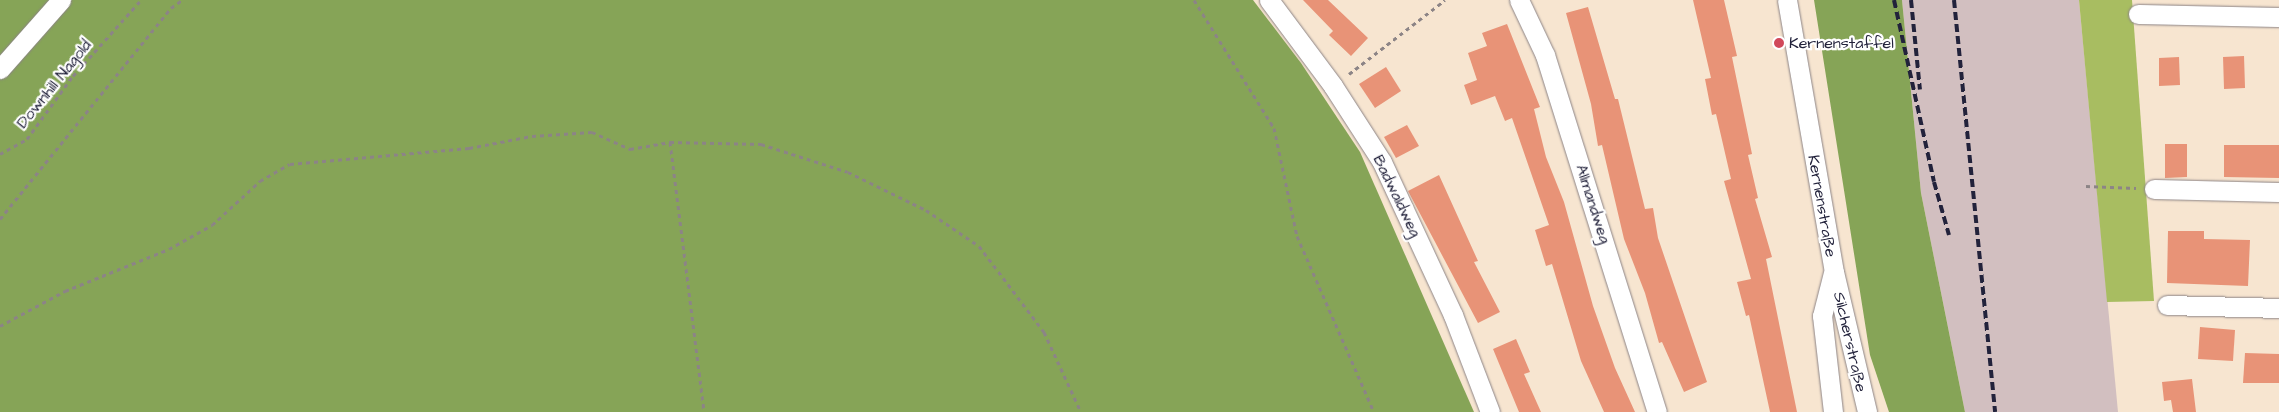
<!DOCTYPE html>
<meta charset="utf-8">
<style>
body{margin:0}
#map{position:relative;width:2279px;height:412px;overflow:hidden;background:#f7e5d0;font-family:"Architects Daughter",sans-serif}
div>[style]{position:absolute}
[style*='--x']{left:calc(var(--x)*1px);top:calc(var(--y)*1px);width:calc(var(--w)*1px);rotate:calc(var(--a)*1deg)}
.industrial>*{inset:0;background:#d2bfc0}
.green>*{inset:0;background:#a8bd61}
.forest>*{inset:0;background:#86a457}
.building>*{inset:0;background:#e89377}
.path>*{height:3px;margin-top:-1.5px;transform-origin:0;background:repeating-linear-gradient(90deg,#8c8486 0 4px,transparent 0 8px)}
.roads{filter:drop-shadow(0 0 1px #8c8486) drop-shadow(0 0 1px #8c8486)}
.minor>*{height:19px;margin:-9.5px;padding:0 9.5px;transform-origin:9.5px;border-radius:9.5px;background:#fff}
.rail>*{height:4px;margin-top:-2px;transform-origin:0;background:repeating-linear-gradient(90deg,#22223b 0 8px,transparent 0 12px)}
.dots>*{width:14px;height:14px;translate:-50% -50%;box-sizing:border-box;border:2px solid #fff;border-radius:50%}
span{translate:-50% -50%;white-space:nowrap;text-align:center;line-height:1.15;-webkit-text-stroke:4.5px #fff;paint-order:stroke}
.poi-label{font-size:16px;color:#22223b}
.left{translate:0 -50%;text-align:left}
.street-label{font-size:16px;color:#22223b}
</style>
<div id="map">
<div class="industrial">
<div style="clip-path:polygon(1902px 0,2079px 0,2118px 412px,1965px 412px,1921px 193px)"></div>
</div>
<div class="green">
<div style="clip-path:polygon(2079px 0,2132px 0,2154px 301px,2107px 302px)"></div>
</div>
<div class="forest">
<div style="clip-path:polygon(0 0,1253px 0,1301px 63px,1360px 152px,1474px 412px,0 412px)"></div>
<div style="clip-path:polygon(1814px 0,1902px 0,1921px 193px,1965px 412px,1889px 412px,1870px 355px)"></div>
</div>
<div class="building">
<div style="clip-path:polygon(1303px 0,1328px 0,1368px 38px,1351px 56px,1329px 35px,1333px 31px)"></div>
<div style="clip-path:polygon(1693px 0,1724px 0,1737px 56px,1732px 57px,1752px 154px,1748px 155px,1758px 198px,1755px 199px,1772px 257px,1766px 259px,1797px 412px,1770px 412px,1749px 315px,1746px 316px,1737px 282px,1751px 279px,1724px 181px,1731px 179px,1716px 114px,1712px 115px,1705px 79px,1711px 78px)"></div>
<div style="clip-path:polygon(1588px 7px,1615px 99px,1618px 99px,1645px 209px,1653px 208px,1658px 238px,1707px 382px,1684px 392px,1662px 342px,1659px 343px,1645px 293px,1624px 239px,1602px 145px,1598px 146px,1591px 104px,1566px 13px)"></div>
<div style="clip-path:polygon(1507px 24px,1540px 107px,1534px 109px,1546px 157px,1564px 202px,1593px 306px,1615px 368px,1635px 412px,1604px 412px,1581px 361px,1552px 264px,1546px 266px,1535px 230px,1549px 225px,1512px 118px,1505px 121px,1495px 96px,1471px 105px,1464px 85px,1477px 80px,1468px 53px,1487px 46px,1482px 33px)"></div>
<div style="clip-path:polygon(2244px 56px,2245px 88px,2224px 89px,2223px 57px)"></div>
<div style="clip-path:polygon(2179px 57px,2180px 85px,2159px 86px,2159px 58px)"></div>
<div style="clip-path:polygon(1386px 67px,1401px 91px,1375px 108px,1359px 84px)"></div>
<div style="clip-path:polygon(1407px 125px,1419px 146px,1396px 158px,1384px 137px)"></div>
<div style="clip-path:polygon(2165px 144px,2187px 144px,2187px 177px,2165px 178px)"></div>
<div style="clip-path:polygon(2224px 145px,2279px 145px,2279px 178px,2224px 177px)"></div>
<div style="clip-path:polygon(1439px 175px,1478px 261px,1474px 262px,1500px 312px,1478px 323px,1408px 191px)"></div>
<div style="clip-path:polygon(2168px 231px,2204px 231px,2204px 239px,2250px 240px,2248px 286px,2167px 283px)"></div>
<div style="clip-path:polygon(2200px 327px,2235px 330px,2233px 361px,2198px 359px)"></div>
<div style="clip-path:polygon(1516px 339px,1530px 372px,1524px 374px,1541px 412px,1519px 412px,1493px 349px)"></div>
<div style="clip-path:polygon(2245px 353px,2279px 354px,2279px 383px,2243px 383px)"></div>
<div style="clip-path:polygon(2192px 379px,2196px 412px,2173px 412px,2171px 400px,2164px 401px,2162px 382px)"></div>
</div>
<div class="path">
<div style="--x:1194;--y:0;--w:151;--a:58"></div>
<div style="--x:1274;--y:128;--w:110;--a:78"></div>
<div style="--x:1297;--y:236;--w:192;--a:66.4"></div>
<div style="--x:1349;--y:74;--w:121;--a:-37.6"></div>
<div style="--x:670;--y:142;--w:272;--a:82.8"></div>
<div style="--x:0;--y:154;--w:31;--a:-29"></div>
<div style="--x:27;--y:139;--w:78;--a:-53.9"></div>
<div style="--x:73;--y:76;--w:102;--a:-48.2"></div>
<div style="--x:2086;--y:186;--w:50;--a:2.3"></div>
<div style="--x:0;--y:219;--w:272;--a:-51"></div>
<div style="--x:171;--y:8;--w:14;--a:-36"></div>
<div style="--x:0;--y:326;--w:74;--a:-28.3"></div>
<div style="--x:65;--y:291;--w:112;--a:-22"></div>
<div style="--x:169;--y:249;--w:49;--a:-29.2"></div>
<div style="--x:212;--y:225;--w:65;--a:-42.5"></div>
<div style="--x:260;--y:181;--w:34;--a:-30"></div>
<div style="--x:290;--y:164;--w:180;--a:-5.1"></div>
<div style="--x:469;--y:148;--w:64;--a:-10.8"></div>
<div style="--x:532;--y:136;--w:60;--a:-3.8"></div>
<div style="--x:592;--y:132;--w:42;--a:24.1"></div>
<div style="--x:630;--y:149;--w:41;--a:-9.9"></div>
<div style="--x:670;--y:142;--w:91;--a:1.3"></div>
<div style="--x:761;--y:144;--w:91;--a:17.8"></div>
<div style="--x:848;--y:172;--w:87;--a:26"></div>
<div style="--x:926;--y:210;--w:64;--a:34.2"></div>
<div style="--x:979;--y:246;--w:108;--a:52.9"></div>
<div style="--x:1044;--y:332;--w:88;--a:65.2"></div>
</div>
<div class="roads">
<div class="minor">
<div style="--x:1269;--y:0;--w:107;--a:53.3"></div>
<div style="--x:1333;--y:86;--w:90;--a:57.2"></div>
<div style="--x:1382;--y:162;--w:169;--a:65.1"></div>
<div style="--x:1453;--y:315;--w:104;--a:69.1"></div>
<div style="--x:1519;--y:0;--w:61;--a:64.7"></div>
<div style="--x:1545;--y:55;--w:374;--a:72.6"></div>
<div style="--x:1787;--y:0;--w:276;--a:80.2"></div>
<div style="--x:1834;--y:272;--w:144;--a:76.7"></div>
<div style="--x:2138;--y:14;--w:141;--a:1.2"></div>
<div style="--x:0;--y:69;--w:92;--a:-48.5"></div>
<div style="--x:2154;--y:189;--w:125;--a:1.4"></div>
<div style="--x:2167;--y:305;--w:112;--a:1.5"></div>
<div style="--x:1833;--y:412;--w:97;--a:-96.5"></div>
<div style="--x:1822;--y:316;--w:44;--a:-75.7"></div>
</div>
</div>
<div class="rail">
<div style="--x:1894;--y:0;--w:186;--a:77.6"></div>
<div style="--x:1934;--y:182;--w:55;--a:74.2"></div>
<div style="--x:1911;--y:0;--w:90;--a:84.3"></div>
<div style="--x:1954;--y:0;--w:414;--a:84.3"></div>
</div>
<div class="dots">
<div style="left:1779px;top:43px;background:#d1495b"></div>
</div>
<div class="poi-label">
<span class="left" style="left:1789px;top:43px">Kernenstaffel</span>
</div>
<div class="street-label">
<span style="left:54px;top:84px;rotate:-51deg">Downhill Nagold</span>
<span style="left:1397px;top:196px;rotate:64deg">Badwaldweg</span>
<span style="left:1593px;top:204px;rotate:72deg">Allmandweg</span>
<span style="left:1822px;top:206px;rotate:80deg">Kernenstraße</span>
<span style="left:1850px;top:342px;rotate:77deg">Silcherstraße</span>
</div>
</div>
